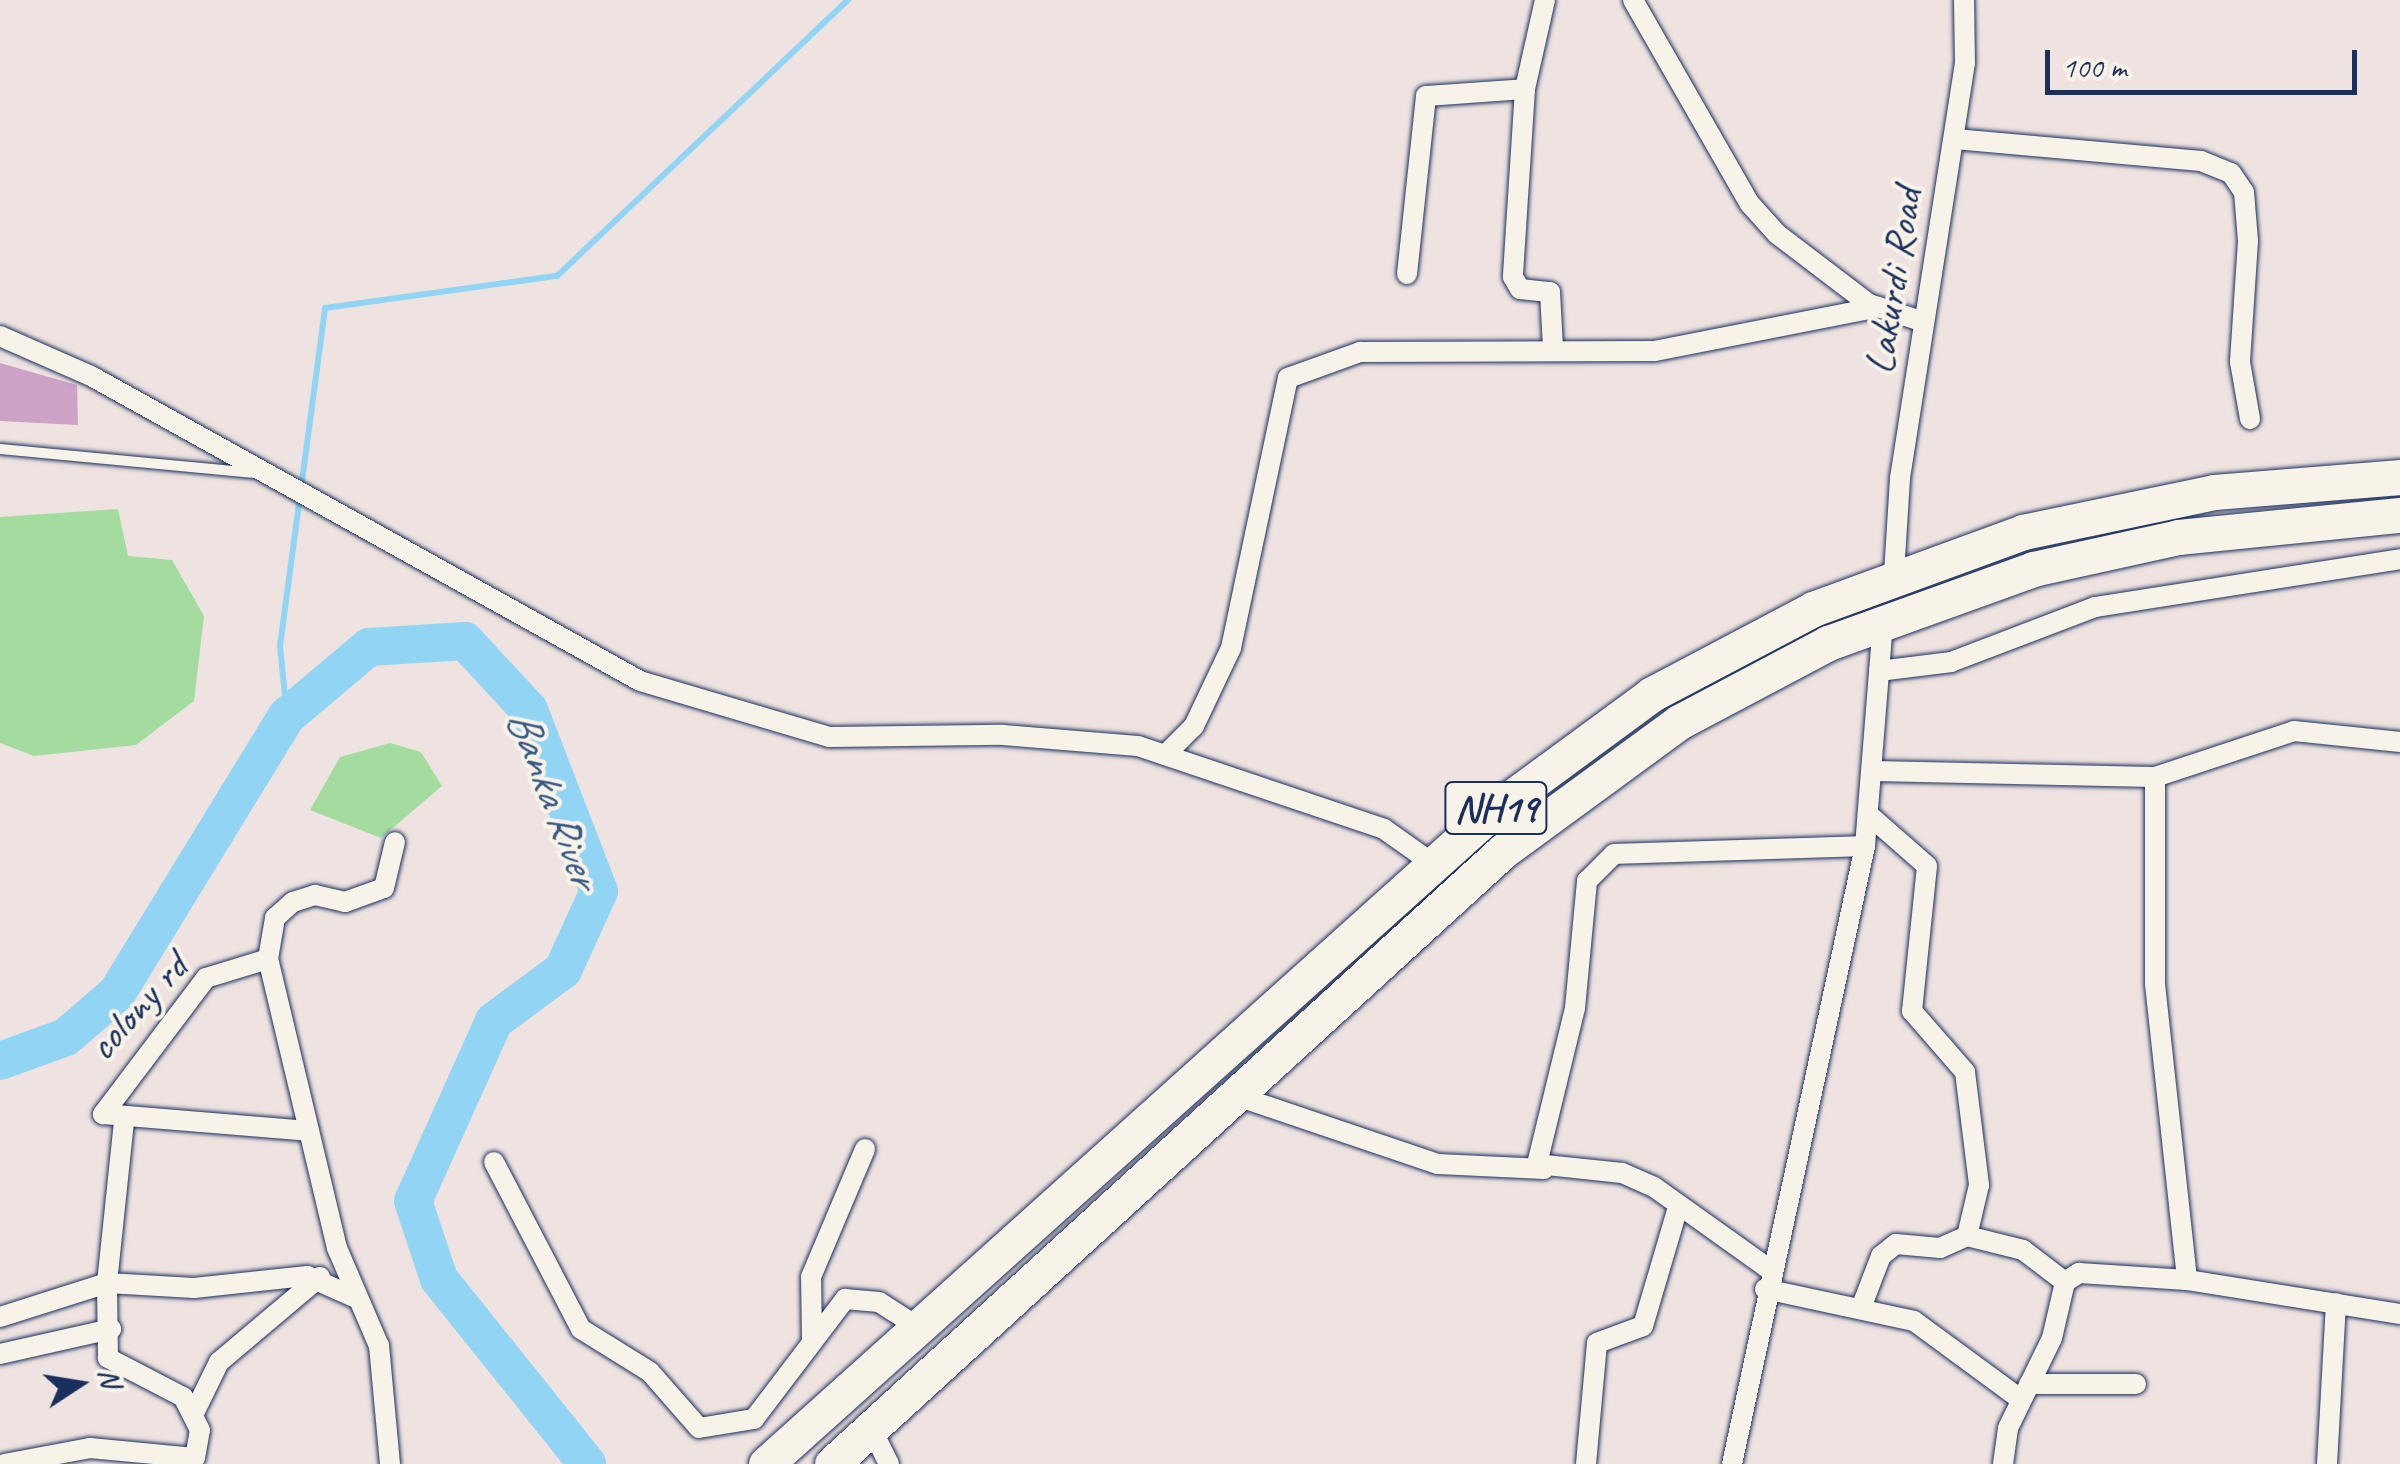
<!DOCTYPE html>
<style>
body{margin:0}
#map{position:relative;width:2400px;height:1464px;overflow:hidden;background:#efe3e1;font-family:Caveat,sans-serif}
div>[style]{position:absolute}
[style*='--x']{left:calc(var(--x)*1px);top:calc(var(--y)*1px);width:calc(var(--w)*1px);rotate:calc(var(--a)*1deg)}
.green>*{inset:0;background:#a4dca0}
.stream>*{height:6px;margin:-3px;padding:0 3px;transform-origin:3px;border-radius:3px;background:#91d4f3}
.river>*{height:38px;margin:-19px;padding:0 19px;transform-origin:19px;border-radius:19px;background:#91d4f3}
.building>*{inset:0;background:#cda2c7}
.roads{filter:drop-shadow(0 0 2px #1b2f5e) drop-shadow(0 0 2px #1b2f5e)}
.lane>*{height:10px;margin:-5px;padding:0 5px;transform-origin:5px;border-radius:5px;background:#f7f3e8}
.street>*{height:20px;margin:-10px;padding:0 10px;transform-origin:10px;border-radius:10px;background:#f7f3e8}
.highway>*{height:35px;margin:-17.5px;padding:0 17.5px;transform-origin:17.5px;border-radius:17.5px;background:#f7f3e8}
span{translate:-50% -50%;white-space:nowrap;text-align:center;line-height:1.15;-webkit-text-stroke:8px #f7f3e8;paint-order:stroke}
.shield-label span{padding:2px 8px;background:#f7f3e8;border:2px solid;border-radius:8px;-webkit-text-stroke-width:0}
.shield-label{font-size:40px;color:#1b2f5e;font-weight:700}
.street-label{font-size:42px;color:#1b2f5e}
.water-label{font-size:45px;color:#385883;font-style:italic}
.north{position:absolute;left:30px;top:1334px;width:100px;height:100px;-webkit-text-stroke:8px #f7f3e8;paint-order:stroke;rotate:78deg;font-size:28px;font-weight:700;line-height:40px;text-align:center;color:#1b2f5e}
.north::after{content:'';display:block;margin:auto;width:35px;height:45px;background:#1b2f5e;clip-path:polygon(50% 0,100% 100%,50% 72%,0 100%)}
.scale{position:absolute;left:2045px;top:50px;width:312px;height:45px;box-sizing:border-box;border:5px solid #1b2f5e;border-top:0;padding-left:12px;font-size:30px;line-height:35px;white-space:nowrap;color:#1b2f5e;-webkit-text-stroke:8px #f7f3e8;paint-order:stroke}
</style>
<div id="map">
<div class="green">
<div style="clip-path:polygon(118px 509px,128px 556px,172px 560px,204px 616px,194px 701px,136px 745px,34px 756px,0 743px,0 517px)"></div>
<div style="clip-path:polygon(390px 743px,421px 752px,442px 786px,381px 838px,310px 810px,340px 757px)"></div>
</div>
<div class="stream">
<div style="--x:287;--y:716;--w:70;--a:-95.7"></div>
<div style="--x:280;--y:646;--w:341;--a:-82.4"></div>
<div style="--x:325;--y:308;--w:234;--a:-7.9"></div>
<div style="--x:557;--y:276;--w:401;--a:-43.5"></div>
</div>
<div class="river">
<div style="--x:0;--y:1061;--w:70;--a:-20"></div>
<div style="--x:66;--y:1037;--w:67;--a:-40.8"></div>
<div style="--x:117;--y:993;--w:325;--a:-58.5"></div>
<div style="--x:287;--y:716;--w:107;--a:-40.1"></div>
<div style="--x:369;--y:647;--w:96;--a:-3.6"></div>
<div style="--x:465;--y:641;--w:94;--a:47.2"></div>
<div style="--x:529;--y:710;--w:194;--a:68.9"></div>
<div style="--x:599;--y:891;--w:87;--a:114.5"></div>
<div style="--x:563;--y:970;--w:86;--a:143.5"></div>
<div style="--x:494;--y:1021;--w:197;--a:114.2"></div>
<div style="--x:413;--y:1201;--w:82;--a:71.6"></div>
<div style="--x:439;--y:1279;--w:237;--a:51.3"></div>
</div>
<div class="building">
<div style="clip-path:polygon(0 363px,77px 385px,78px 425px,0 421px)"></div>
</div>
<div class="roads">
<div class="lane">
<div style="--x:0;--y:449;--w:253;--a:5.4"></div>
</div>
<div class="street">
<div style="--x:1545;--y:0;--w:91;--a:102.7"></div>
<div style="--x:1525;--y:89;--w:188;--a:93.7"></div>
<div style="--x:1513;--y:277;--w:14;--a:60"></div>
<div style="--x:1520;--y:289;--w:30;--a:6"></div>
<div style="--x:1550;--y:292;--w:55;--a:86.9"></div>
<div style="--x:1633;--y:0;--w:235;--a:60.2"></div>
<div style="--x:1750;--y:204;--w:40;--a:48"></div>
<div style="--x:1777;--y:234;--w:116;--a:37.3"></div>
<div style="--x:1869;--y:304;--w:58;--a:18.1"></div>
<div style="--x:1955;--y:139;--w:247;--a:5.1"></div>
<div style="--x:2201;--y:161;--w:32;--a:22"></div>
<div style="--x:2231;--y:173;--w:23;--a:56"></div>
<div style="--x:2244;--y:192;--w:49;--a:85.3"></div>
<div style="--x:2248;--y:241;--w:121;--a:93.8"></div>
<div style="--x:2240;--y:362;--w:58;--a:80"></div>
<div style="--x:1407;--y:274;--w:179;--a:-83.9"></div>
<div style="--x:1426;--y:96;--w:99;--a:-4"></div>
<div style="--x:0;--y:336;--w:99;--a:23.7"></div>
<div style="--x:91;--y:376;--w:628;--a:29.05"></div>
<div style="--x:640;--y:681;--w:197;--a:16.5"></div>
<div style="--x:829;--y:737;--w:174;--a:-0.7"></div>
<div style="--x:1003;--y:735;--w:135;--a:4.7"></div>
<div style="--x:1138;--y:746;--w:260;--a:18.6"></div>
<div style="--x:1384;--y:829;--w:59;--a:35.3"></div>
<div style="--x:1894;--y:574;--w:96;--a:-86.4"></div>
<div style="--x:1900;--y:478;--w:420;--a:-81.1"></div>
<div style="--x:1965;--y:63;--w:63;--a:-90.9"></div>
<div style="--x:1879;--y:671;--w:73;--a:-7.1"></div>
<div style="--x:1951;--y:662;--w:154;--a:-20.9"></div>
<div style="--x:2095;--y:607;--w:309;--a:-8.9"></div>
<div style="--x:1165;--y:755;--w:41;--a:-45"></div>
<div style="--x:1194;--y:726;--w:86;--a:-64.6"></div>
<div style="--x:1231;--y:648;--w:276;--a:-78.1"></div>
<div style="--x:1288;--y:378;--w:77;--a:-19.9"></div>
<div style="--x:1360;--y:352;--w:295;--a:-0.2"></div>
<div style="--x:1655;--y:351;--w:228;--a:-11.1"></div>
<div style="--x:1872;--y:771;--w:283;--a:1.2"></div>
<div style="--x:2155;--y:777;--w:146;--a:-18.3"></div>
<div style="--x:2294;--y:731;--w:107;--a:5.9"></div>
<div style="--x:2155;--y:777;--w:207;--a:90"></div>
<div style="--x:2155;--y:984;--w:298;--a:83.8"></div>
<div style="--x:1869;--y:815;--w:77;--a:41.3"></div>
<div style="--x:1927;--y:866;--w:146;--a:95.9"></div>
<div style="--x:1912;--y:1011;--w:81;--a:49"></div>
<div style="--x:1965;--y:1072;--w:114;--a:82.9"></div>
<div style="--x:1979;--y:1185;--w:52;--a:103.2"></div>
<div style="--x:1967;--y:1236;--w:58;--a:14"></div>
<div style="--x:2023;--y:1250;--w:53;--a:37.3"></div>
<div style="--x:268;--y:959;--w:65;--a:163"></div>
<div style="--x:206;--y:978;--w:171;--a:127.1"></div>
<div style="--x:103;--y:1114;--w:206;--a:4.7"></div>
<div style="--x:1234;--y:1095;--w:215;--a:18.7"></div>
<div style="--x:1438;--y:1164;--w:106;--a:2.7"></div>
<div style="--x:494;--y:1162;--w:188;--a:62.5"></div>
<div style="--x:581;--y:1329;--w:81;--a:31.9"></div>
<div style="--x:650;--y:1372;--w:74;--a:48.8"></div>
<div style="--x:699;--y:1428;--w:56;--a:-9.3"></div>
<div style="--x:754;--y:1419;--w:151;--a:-52.8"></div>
<div style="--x:845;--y:1299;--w:34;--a:5"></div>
<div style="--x:879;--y:1302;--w:46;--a:32.7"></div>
<div style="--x:1769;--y:1269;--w:141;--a:-144.5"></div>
<div style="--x:1654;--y:1187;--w:35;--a:-156"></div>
<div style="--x:1622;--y:1173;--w:85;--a:-174"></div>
<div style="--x:1537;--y:1164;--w:161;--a:-76.3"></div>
<div style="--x:1575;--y:1008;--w:128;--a:-84.6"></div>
<div style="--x:1587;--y:881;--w:38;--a:-45"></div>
<div style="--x:1614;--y:854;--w:251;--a:-1.8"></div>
<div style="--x:1765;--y:1289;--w:152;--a:12.1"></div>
<div style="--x:1914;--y:1321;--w:132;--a:36.3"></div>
<div style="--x:1861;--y:1308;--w:56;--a:-69"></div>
<div style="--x:1881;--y:1256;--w:19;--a:-39"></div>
<div style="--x:1896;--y:1244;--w:44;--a:5.2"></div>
<div style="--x:1940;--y:1248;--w:30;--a:-24"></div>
<div style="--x:0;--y:1317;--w:112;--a:-17.6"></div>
<div style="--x:107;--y:1283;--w:163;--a:-84"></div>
<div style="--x:812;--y:1338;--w:61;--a:-90.9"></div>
<div style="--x:811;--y:1277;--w:139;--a:-67.1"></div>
<div style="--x:0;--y:1354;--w:114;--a:-12.7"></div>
<div style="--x:2029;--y:1384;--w:107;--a:0"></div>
<div style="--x:195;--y:1411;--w:55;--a:-63.9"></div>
<div style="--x:219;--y:1362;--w:132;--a:-40.1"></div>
<div style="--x:871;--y:1428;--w:40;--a:63.4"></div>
<div style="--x:4;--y:1464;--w:87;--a:-10.5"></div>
<div style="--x:90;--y:1448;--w:105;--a:5.4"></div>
<div style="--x:195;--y:1458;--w:28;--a:-80"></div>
<div style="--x:200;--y:1430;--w:37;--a:-117"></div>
<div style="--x:183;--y:1397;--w:85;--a:-152.5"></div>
<div style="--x:108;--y:1358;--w:75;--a:-90.8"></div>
<div style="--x:107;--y:1283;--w:87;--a:3.3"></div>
<div style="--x:194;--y:1288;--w:114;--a:-6.1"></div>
<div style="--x:307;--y:1276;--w:51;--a:24.1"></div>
<div style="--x:390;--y:1464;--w:119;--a:-95.3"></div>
<div style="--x:379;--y:1346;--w:107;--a:-113.2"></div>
<div style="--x:337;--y:1248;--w:297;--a:-103.4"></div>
<div style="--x:268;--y:959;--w:42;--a:-80.3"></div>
<div style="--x:275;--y:918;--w:24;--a:-42"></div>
<div style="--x:293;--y:902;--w:23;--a:-18"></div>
<div style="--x:315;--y:895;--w:31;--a:13"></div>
<div style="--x:345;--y:902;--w:41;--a:-19.7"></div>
<div style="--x:384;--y:888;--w:47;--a:-76.6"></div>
<div style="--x:1586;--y:1464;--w:121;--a:-84.8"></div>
<div style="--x:1597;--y:1343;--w:49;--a:-20.3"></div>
<div style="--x:1643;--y:1326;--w:124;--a:-73.6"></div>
<div style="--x:1732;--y:1464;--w:632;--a:-77.85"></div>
<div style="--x:1865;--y:846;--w:226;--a:-85.4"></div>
<div style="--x:2003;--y:1464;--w:36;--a:-82"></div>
<div style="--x:2008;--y:1428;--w:100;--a:-63.9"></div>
<div style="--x:2052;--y:1338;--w:57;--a:-76.9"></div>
<div style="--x:2065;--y:1282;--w:17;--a:-33"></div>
<div style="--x:2079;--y:1273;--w:108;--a:3.7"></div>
<div style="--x:2187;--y:1280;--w:216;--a:9.1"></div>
<div style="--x:2327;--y:1464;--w:161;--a:-86.8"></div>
</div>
<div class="highway">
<div style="--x:766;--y:1464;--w:977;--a:-41.93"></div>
<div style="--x:1493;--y:811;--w:197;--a:-36.3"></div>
<div style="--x:1652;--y:694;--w:182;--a:-27.8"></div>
<div style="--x:1813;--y:609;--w:224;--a:-20.1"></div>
<div style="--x:2023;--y:532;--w:195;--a:-11.8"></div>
<div style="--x:2214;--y:492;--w:187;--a:-4.6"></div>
<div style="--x:832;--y:1464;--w:909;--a:-42.41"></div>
<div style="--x:1503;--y:851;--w:218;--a:-36.2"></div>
<div style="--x:1679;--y:722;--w:169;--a:-27.9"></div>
<div style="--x:1828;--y:643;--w:218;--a:-19.8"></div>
<div style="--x:2033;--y:569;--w:148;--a:-12.4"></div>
<div style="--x:2178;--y:537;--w:223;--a:-5.7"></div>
</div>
</div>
<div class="shield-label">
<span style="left:1496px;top:808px">NH19</span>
</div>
<div class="street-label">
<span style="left:1894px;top:281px;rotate:-81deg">Lakurdi Road</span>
<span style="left:138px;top:1007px;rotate:-48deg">colony rd</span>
</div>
<div class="water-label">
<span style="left:553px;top:798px;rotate:69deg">Banka River</span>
</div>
<div class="north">N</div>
<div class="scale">100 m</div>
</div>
